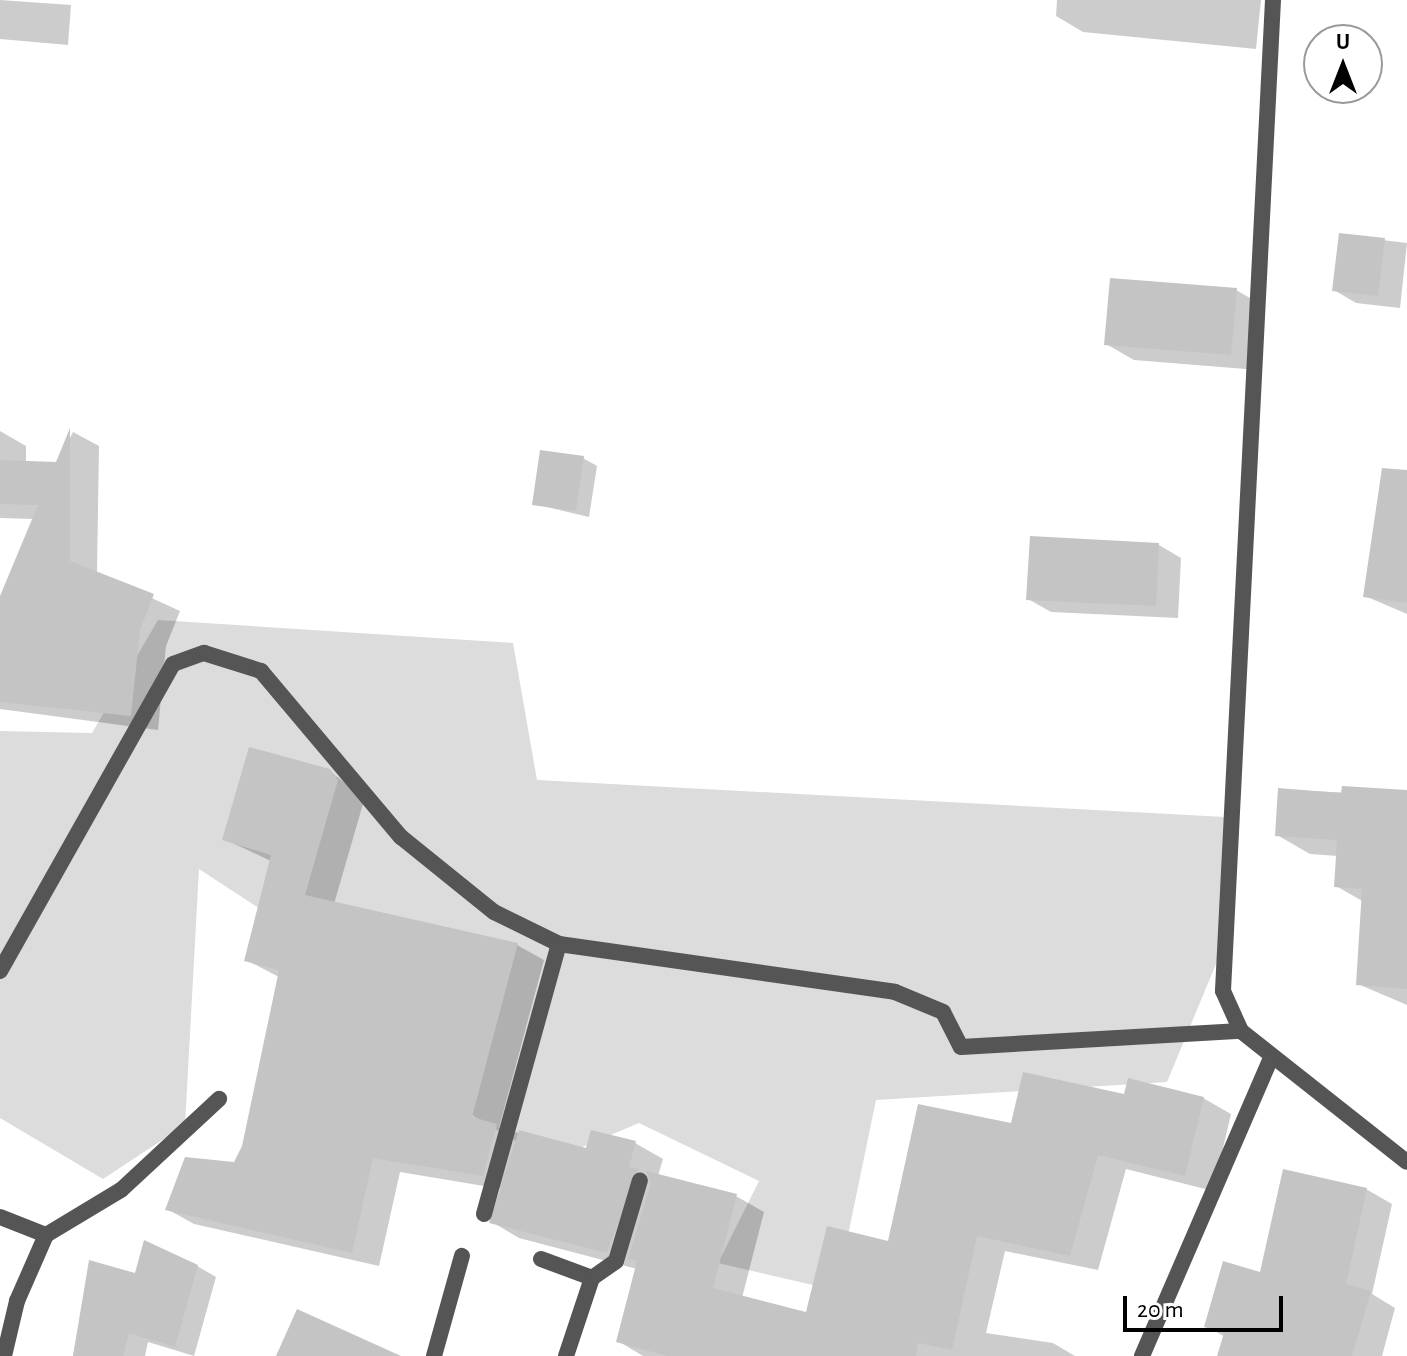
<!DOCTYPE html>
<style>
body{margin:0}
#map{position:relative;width:1407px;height:1356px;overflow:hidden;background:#fff;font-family:"Alegreya Sans",sans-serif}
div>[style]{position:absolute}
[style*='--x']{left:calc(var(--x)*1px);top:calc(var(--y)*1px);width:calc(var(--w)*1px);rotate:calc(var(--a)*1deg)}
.green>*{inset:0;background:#dcdcdc}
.shadow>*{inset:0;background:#0003}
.building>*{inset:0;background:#c4c4c4}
.minor>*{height:16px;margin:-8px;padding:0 8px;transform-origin:8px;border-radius:8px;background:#555}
span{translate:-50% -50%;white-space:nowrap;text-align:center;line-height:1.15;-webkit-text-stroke:8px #fff;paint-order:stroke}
.north{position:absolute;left:1303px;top:24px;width:80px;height:80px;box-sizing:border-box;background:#fff;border:2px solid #999;border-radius:50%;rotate:0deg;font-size:22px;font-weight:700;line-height:32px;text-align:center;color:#000}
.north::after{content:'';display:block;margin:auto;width:28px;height:36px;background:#000;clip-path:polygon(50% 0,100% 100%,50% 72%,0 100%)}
.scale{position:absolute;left:1123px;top:1296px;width:160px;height:36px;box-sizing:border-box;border:4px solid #000;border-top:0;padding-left:10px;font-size:24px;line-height:28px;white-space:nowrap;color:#000;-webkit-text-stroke:6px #fff;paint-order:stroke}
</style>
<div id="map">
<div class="green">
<div style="clip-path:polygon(158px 620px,513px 643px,537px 780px,1225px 817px,1221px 952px,1167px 1082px,876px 1100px,846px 1245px,817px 1286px,718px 1263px,759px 1181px,639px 1123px,549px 1161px,467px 1112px,379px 987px,199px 869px,185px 1125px,103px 1179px,0 1118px,0 731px,92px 733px)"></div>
</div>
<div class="shadow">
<div style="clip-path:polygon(0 0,71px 5px,68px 45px,0 39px)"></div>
<div style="clip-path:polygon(1057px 0,1261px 0,1256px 49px,1083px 32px,1056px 16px)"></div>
<div style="clip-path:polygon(1341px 235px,1407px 243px,1400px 308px,1356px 303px,1334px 290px)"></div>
<div style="clip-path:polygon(1236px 290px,1264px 306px,1258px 370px,1134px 360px,1106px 344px)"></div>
<div style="clip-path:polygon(0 431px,26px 446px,26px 463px,57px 464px,73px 432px,99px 446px,97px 573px,180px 611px,166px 646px,158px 730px,0 709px,0 601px,34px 519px,0 518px)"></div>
<div style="clip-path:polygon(583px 458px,597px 466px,589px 517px,534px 504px)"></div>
<div style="clip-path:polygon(1407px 544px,1407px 614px,1365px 596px)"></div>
<div style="clip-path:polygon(1159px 545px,1181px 558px,1178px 618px,1051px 612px,1028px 599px)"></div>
<div style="clip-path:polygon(329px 771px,365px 797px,334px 904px,517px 945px,544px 960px,499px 1128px,588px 1151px,635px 1143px,663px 1159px,658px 1176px,736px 1196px,764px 1212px,742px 1298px,808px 1315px,1013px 1126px,1126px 1096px,1203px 1098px,1231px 1114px,1213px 1191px,1126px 1169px,1098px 1270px,1005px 1251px,986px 1333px,1053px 1343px,1075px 1356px,643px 1356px,618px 1341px,637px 1269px,519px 1238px,492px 1222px,502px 1189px,400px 1172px,379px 1266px,194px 1224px,167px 1209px,235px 1164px,244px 1147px,279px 977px,246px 960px,271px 861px,224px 839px)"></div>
<div style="clip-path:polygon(1280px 790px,1407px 795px,1407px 1005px,1358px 984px,1364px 902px,1336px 886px,1338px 856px,1310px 854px,1277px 835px)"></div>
<div style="clip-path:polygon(1366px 1189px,1392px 1204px,1372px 1294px,1395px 1308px,1382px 1356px,1219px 1356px,1225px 1337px,1206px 1326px)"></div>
<div style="clip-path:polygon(90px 1262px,137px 1275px,197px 1266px,216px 1277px,194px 1356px,148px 1342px,145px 1356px,73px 1356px)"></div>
</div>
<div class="building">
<div style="clip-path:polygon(1339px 233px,1385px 238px,1378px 296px,1332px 291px)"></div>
<div style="clip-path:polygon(1110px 278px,1237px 288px,1231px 355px,1104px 345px)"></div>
<div style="clip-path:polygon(70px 428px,70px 561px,154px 594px,140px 630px,131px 716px,0 702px,0 596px,38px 505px,0 504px,0 460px,56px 462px)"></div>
<div style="clip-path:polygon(540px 450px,584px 456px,576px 511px,532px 505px)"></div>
<div style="clip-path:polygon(1382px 468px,1407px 470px,1407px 603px,1363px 597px)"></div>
<div style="clip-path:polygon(1030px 536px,1159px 543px,1156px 606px,1026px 600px)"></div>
<div style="clip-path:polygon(249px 747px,330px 769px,338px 780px,305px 895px,518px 943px,472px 1117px,497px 1124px,483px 1176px,373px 1158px,352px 1253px,165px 1210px,185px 1157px,234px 1162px,242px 1146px,279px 970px,244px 961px,271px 855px,222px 840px)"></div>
<div style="clip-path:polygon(1342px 786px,1407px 790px,1407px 989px,1356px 985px,1362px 889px,1334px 887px,1337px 840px,1275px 836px,1278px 788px,1341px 793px)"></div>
<div style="clip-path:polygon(1023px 1072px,1124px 1094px,1128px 1078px,1204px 1097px,1185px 1176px,1098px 1155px,1070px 1256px,977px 1236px,952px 1350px,918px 1343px,916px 1356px,667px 1356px,616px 1342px,637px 1261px,628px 1259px,651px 1183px,646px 1171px,737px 1194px,713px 1288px,806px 1312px,827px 1226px,888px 1241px,918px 1104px,1011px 1123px)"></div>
<div style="clip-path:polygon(519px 1130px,586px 1148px,591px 1130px,636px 1141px,629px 1167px,638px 1169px,607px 1253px,489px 1223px)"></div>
<div style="clip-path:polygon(1283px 1169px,1367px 1188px,1346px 1284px,1371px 1291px,1352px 1356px,1217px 1356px,1224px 1333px,1204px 1327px,1223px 1261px,1260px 1272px)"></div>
<div style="clip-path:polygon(144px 1240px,198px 1265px,175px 1347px,129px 1333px,123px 1356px,73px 1356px,89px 1260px,135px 1273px)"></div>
<div style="clip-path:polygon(297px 1309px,401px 1356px,276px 1356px)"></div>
</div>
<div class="minor">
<div style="--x:1273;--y:0;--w:992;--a:92.89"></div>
<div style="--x:1223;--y:991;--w:44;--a:65.8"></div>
<div style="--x:1241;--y:1031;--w:211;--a:38.3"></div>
<div style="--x:0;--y:971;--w:352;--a:-60.6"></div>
<div style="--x:173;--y:664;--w:33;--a:-20"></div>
<div style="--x:204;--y:653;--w:60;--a:17.5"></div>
<div style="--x:261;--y:671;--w:217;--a:49.9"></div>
<div style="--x:401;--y:837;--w:119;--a:38.9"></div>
<div style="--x:494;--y:912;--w:72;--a:26.2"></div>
<div style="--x:559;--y:944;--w:339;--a:8.1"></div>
<div style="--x:895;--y:992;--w:52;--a:22.6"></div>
<div style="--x:943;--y:1012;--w:39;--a:63"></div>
<div style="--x:961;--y:1047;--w:280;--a:-3.3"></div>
<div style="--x:484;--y:1214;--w:280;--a:-74.5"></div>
<div style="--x:0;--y:1217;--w:49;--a:21.4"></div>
<div style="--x:541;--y:1259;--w:54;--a:20.4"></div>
<div style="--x:4;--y:1356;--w:57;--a:-76.7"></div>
<div style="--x:17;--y:1301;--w:72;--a:-66.3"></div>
<div style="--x:46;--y:1235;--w:87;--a:-31"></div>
<div style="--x:121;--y:1190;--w:134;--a:-42.9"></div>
<div style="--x:434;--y:1356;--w:104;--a:-74.4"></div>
<div style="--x:566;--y:1356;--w:82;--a:-71.6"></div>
<div style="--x:592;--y:1278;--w:29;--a:-35"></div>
<div style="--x:616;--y:1261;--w:84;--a:-73.5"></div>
<div style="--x:1142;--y:1356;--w:327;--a:-66.6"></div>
</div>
<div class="north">U</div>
<div class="scale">20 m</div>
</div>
